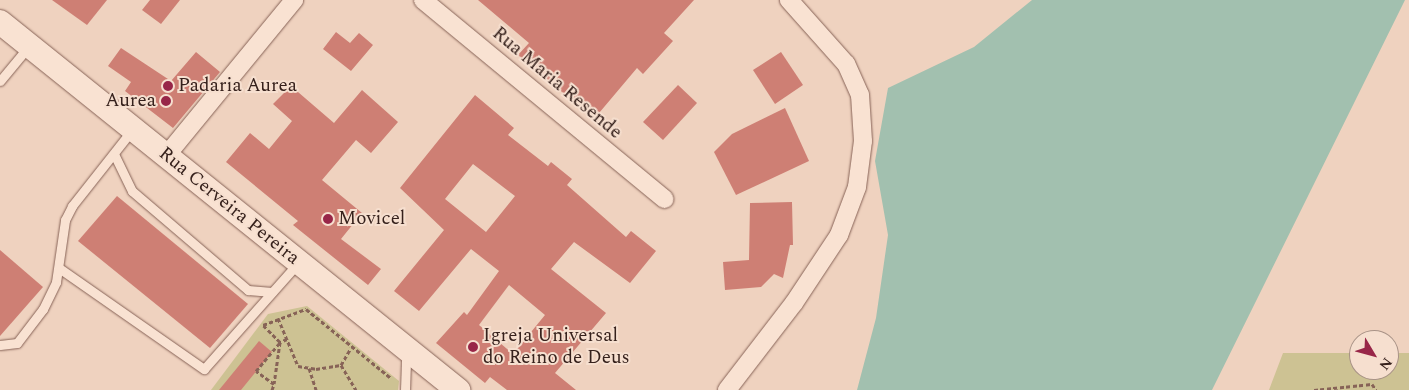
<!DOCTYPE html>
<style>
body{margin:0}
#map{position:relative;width:1409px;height:390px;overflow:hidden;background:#efd2bf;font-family:Spectral,serif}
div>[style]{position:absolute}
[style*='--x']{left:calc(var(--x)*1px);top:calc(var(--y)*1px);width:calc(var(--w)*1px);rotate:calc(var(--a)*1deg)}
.green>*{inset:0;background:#cdc293}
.water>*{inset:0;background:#a2c0af}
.building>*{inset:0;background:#ce7f74}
.path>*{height:3px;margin-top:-1.5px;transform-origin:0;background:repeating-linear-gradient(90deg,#876357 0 4px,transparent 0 6.5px)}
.roads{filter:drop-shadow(0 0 1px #876357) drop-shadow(0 0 1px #876357)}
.service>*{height:9px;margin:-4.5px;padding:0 4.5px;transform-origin:4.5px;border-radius:4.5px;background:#f9e2d2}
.minor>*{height:18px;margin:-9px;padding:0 9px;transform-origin:9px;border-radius:9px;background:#f9e2d2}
.secondary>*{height:24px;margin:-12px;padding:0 12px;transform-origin:12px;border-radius:12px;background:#f9e2d2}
.dots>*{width:14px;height:14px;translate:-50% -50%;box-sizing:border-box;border:2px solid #f6dfcf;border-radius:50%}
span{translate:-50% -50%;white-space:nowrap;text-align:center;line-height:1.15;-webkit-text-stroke:4px #f6dfcf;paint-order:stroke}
.street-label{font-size:19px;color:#36211c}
.poi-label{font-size:19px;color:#36211c}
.left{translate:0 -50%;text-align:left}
.right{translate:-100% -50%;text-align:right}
.north{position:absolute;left:1349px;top:330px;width:50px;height:50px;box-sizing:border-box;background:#f6dfcf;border:1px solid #a99387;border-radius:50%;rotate:127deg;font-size:14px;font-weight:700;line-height:20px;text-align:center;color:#36211c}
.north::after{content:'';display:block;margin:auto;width:18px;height:22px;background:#982648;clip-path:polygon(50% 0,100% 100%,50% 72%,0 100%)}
</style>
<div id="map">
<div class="green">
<div style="clip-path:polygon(307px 306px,399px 381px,398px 390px,211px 390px,268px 314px)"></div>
<div style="clip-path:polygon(1283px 353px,1359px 353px,1359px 370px,1389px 370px,1389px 353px,1409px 353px,1409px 390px,1269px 390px)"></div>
</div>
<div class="water">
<div style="clip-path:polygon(1032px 0,1405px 0,1212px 390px,857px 390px,876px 318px,888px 235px,875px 161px,888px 88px,974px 47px)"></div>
</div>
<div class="building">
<div style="clip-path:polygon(52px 0,107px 0,87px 25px)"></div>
<div style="clip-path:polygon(150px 0,180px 0,161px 24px,142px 10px)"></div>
<div style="clip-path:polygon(478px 0,694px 0,664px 33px,673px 41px,643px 74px,637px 68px,594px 119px,518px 55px,529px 43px)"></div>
<div style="clip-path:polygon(336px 32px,350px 43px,359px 33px,373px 45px,351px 71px,323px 49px)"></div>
<div style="clip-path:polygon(121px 48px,171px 81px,196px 52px,220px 72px,173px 128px,125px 91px,131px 82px,108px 66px)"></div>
<div style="clip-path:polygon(781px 52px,803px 85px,775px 104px,753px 70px)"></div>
<div style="clip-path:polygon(678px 85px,697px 103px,663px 140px,643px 122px)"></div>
<div style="clip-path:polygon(291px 86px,334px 123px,362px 90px,398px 122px,371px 153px,356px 140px,322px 180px,362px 213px,341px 239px,381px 269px,368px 285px,293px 225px,298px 221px,226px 162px,250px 133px,269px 149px,292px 121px,273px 104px)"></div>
<div style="clip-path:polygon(evenodd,475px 95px,514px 128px,508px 135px,548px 166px,551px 162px,572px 179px,567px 185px,626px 237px,631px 231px,656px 251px,630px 283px,574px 242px,551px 269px,606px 313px,555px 373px,576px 390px,507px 390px,490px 377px,485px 383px,436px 343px,464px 312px,467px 315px,499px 271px,471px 249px,419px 311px,394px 291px,444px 230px,400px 188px,475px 95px,473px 164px,515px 196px,486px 232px,445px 199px,473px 164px,475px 95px,509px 285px,545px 315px,513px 354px,479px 325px,509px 285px)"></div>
<div style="clip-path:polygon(785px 108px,809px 161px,736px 195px,714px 152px,732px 134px)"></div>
<div style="clip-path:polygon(117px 196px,248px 304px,210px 348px,78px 241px)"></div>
<div style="clip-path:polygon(792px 202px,793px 245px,790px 245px,783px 278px,774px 274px,761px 287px,725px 290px,723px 262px,749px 260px,750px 203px)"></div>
<div style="clip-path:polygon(0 250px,43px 287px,0 336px)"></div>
<div style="clip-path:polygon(259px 341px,272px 352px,241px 390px,219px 390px)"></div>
</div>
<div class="path">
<div style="--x:278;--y:318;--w:52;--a:67.4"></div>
<div style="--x:298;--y:366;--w:18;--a:9"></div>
<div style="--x:316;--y:369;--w:25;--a:-9"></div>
<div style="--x:341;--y:365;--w:20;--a:-60"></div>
<div style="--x:287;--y:339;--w:8;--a:157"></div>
<div style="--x:280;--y:342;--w:24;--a:-135"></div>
<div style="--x:263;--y:325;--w:46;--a:-20.4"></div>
<div style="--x:306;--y:309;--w:109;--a:39.1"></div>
<div style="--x:280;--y:342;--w:42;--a:98.1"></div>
<div style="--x:274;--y:384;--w:22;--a:-144"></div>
<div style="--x:256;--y:371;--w:38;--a:-50"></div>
<div style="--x:341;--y:365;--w:29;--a:59"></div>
<div style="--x:309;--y:368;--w:23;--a:72"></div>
<div style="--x:272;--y:390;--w:6;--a:-72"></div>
<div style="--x:1314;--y:390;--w:58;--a:-5.9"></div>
<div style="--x:1372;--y:384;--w:7;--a:56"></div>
</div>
<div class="roads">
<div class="service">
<div style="--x:0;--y:81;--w:45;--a:-50.4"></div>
<div style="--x:114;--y:154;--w:41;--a:64.1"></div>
<div style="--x:132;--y:191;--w:153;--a:40.5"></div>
<div style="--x:248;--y:290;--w:24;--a:5"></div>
<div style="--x:59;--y:268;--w:177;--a:34.9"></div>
<div style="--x:204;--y:369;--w:143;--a:-48.4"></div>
<div style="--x:0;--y:345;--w:17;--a:-7"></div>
<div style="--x:17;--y:343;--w:43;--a:-52.6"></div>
<div style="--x:43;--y:309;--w:30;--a:-64"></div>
<div style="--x:56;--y:282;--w:63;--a:-81.7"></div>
<div style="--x:65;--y:220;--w:16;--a:-63"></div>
<div style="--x:72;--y:206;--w:97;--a:-51.7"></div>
<div style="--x:405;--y:390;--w:38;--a:-88"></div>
</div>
<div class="minor">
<div style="--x:423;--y:0;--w:313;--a:39.5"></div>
<div style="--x:166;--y:156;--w:202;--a:-50.6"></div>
<div style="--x:727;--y:390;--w:110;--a:-52.4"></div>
<div style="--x:794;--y:303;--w:82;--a:-56.5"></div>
<div style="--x:839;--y:235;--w:51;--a:-69.4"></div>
<div style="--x:857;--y:187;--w:46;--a:-82.6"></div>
<div style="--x:863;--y:141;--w:46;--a:-93.7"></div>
<div style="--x:860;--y:95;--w:34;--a:-114"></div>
<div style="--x:846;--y:64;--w:86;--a:-131.7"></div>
</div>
<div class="secondary">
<div style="--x:0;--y:22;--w:588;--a:38.78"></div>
</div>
</div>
<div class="dots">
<div style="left:168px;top:86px;background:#982648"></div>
<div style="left:166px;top:101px;background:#982648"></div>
<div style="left:328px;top:219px;background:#982648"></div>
<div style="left:473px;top:347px;background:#982648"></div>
</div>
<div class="street-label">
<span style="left:557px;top:83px;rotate:40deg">Rua Maria Resende</span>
<span style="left:229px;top:206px;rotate:39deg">Rua Cerveira Pereira</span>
</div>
<div class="poi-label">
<span class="left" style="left:178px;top:86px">Padaria Aurea</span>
<span class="right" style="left:156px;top:101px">Aurea</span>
<span class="left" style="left:338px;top:219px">Movicel</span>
<span class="left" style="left:483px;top:347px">Igreja Universal<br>do Reino de Deus</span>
</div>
<div class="north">N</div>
</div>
